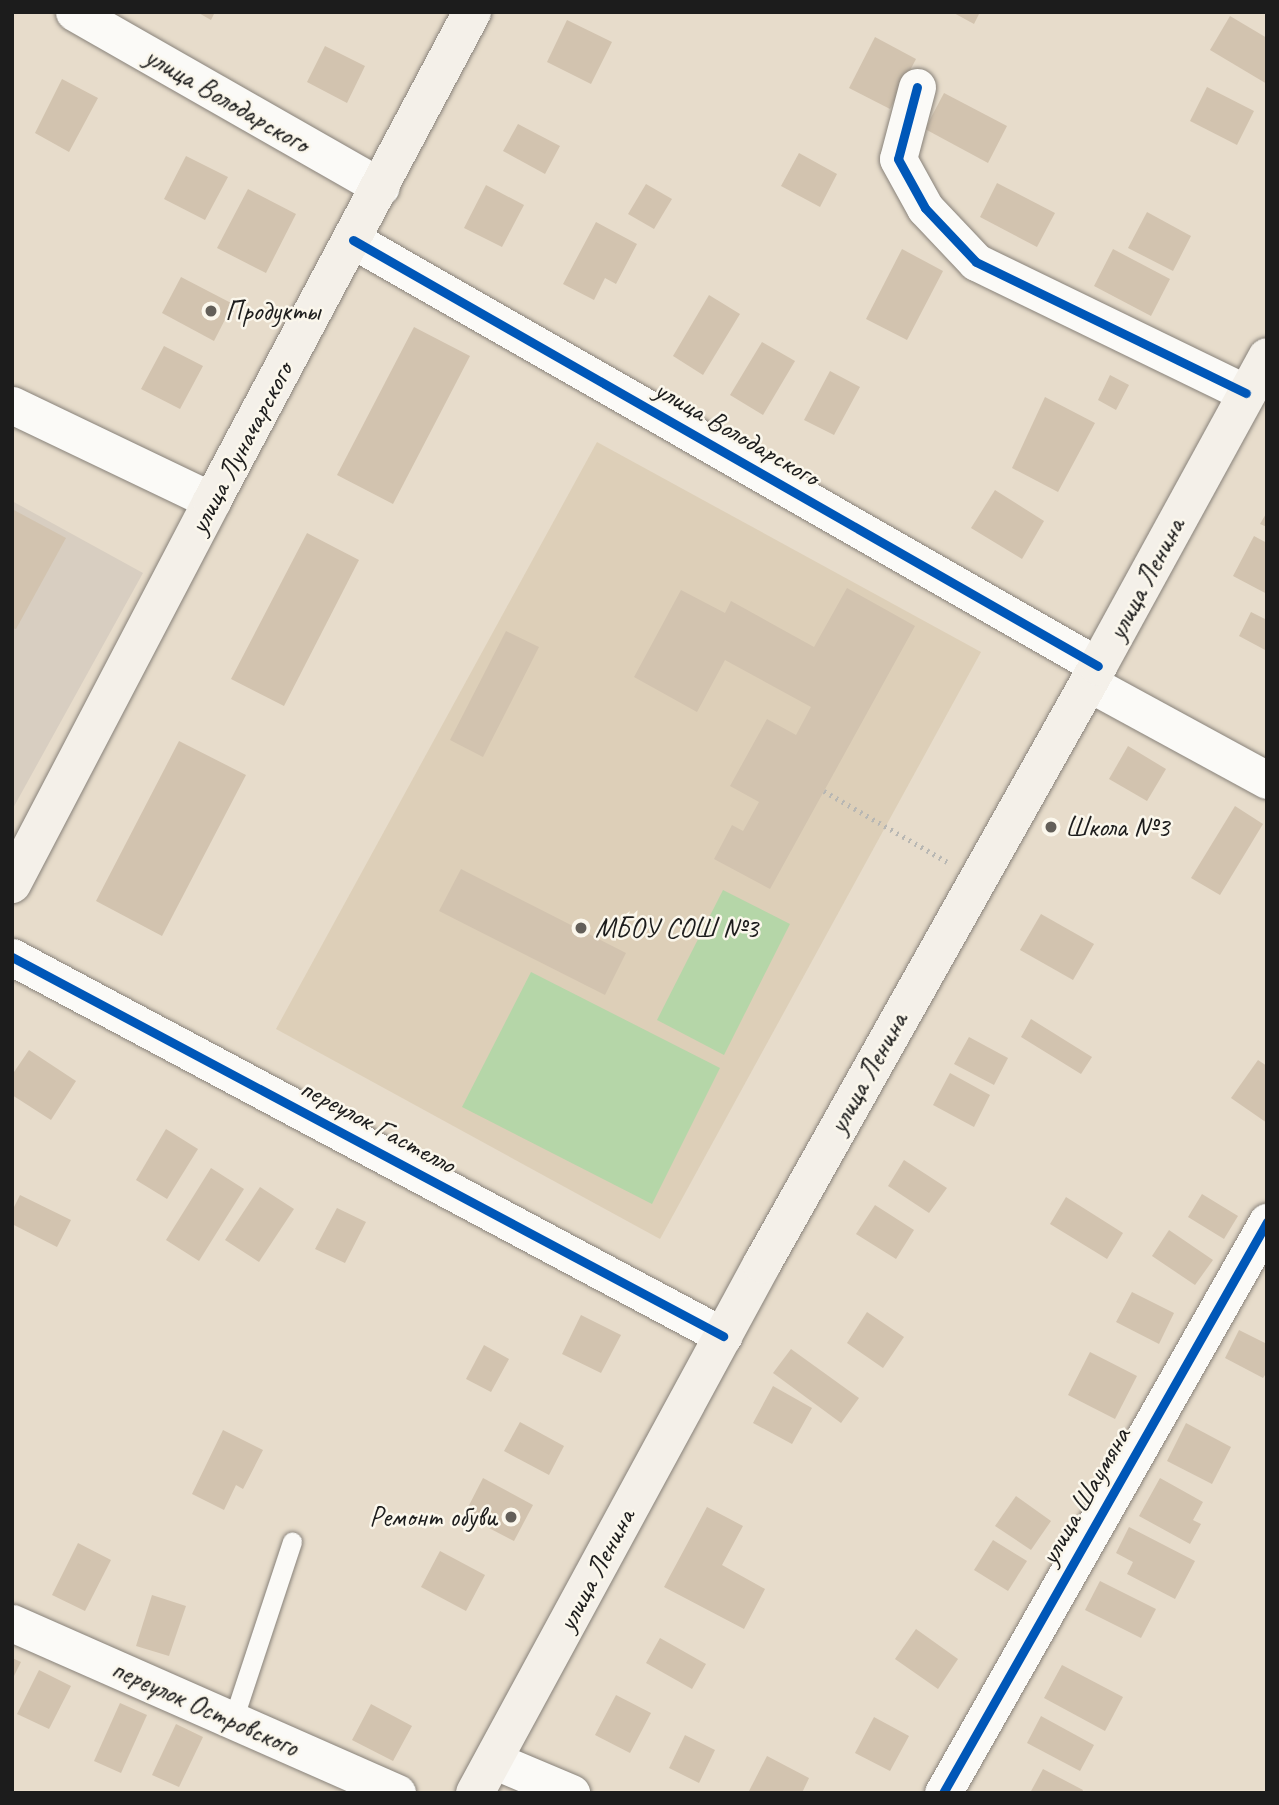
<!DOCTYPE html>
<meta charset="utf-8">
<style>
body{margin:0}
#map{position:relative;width:1279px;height:1805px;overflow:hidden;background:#e7dccb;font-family:Caveat,sans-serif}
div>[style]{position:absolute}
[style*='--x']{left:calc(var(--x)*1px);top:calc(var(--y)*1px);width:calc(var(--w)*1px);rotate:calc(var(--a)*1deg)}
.built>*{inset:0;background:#ddcfb8}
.industrial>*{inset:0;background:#d8cec1}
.green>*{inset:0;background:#b5d6a8}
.building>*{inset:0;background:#d2c3af}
.path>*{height:4.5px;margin-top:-2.25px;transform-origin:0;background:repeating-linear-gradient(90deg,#b8b7b3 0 2px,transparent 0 7px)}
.roads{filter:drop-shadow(0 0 2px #88827a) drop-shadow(0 0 2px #88827a)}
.service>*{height:19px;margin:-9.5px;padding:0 9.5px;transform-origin:9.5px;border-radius:9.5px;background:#fbfaf7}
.minor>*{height:37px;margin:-18.5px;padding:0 18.5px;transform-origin:18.5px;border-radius:18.5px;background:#fbfaf7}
.secondary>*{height:38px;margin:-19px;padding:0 19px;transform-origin:19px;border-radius:19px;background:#f4f0e9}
.cycleway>*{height:9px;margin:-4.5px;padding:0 4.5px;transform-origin:4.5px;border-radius:4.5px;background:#0057b8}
.dots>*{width:19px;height:19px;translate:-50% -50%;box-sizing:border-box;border:4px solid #fbf7ec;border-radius:50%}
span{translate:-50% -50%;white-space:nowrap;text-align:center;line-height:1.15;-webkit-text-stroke:5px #fbf7ec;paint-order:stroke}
.street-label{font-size:28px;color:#1c1c1c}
.poi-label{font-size:28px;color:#1c1c1c}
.left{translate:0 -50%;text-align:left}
.right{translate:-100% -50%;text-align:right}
.frame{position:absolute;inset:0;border:14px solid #1c1c1c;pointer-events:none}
</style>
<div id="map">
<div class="built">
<div style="clip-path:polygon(597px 442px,981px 652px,660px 1239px,276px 1029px)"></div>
</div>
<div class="industrial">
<div style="clip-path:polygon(12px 501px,143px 573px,12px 810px)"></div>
</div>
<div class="green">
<div style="clip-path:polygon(723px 890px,790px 924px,724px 1055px,657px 1020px)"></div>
<div style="clip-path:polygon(531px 972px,720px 1068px,652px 1204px,462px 1107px)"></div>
</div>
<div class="building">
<div style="clip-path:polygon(197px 12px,215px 12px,211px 20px)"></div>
<div style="clip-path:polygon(952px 12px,980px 12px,974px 24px)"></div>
<div style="clip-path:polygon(1230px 16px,1267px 38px,1267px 84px,1210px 50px)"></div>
<div style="clip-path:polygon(567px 20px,612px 42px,591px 84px,547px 62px)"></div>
<div style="clip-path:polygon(875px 37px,916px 59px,890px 109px,849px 88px)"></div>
<div style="clip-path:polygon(325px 46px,365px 66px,347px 103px,307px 82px)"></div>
<div style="clip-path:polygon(62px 79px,98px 98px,69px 152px,35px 133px)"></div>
<div style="clip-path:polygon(1207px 87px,1254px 111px,1237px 145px,1190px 121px)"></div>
<div style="clip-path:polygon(944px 93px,1007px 126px,988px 163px,925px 129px)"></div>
<div style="clip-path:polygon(518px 124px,560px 146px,545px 174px,503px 151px)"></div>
<div style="clip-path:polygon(799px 153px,837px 174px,820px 207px,781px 186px)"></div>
<div style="clip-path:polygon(186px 156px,228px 177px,205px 220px,164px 199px)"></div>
<div style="clip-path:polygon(997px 183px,1055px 213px,1037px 247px,980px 217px)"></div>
<div style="clip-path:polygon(646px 184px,672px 199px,654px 229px,628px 214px)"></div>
<div style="clip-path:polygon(486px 185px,524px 205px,502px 247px,464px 228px)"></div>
<div style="clip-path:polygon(248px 189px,296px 214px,266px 273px,217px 248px)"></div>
<div style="clip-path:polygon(1147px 212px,1191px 236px,1173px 271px,1128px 248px)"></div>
<div style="clip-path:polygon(596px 222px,637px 244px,616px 284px,605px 278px,594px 300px,563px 284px)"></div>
<div style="clip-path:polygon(902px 249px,943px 271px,907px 340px,866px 319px)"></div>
<div style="clip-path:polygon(1113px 249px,1170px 279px,1151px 316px,1094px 286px)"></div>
<div style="clip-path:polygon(181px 277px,233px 304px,214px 341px,162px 313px)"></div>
<div style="clip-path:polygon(709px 295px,740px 314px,703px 375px,673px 356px)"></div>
<div style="clip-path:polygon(414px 327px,470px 356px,393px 504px,337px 475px)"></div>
<div style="clip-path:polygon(762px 342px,795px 361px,763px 415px,730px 395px)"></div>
<div style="clip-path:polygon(164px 346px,203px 366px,180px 409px,141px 389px)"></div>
<div style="clip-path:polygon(830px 371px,860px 387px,834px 435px,804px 420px)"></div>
<div style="clip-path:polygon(1110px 375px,1129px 385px,1116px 410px,1098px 400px)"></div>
<div style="clip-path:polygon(1045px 397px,1095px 423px,1058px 492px,1012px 468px)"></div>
<div style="clip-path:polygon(995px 490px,1044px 521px,1022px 559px,971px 528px)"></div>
<div style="clip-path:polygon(12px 509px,66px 538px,16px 629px,12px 628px)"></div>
<div style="clip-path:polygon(1267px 512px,1267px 527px,1260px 524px)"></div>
<div style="clip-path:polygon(307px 533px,359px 560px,284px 706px,231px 679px)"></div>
<div style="clip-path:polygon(1254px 536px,1267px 543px,1267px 594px,1233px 576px)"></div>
<div style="clip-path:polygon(847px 588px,915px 626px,770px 889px,714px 859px,732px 825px,743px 831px,759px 802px,730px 786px,767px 719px,796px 735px,811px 707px,725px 660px,697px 712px,634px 677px,681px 590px,725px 613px,731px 601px,814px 647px)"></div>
<div style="clip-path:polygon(1251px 612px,1267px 620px,1267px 651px,1239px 636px)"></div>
<div style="clip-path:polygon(506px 631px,539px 647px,483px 757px,450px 740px)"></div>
<div style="clip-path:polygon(179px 741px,246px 775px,162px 936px,96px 901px)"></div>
<div style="clip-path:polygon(1128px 746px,1166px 769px,1147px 801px,1109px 779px)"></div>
<div style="clip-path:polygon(1235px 806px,1263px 824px,1220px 895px,1191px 878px)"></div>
<div style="clip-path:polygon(461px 869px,626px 953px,605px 995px,439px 911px)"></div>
<div style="clip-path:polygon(1041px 914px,1094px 944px,1073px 980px,1020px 950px)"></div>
<div style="clip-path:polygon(1031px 1019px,1092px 1057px,1081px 1074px,1021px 1037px)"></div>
<div style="clip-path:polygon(969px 1037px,1008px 1058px,994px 1085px,954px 1064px)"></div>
<div style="clip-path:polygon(29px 1050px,76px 1081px,51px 1120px,12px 1095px,12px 1075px)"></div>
<div style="clip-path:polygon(1258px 1060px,1267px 1066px,1267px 1123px,1231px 1098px)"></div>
<div style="clip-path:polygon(950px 1073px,990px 1095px,974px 1127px,933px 1105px)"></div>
<div style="clip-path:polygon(166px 1129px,198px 1149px,167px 1199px,136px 1180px)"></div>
<div style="clip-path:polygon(904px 1160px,947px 1188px,929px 1213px,888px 1186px)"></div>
<div style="clip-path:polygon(211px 1168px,244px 1189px,199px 1261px,166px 1240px)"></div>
<div style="clip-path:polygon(260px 1187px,294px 1209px,259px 1262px,225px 1240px)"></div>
<div style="clip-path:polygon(1202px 1194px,1238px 1216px,1224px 1239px,1188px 1217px)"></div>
<div style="clip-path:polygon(20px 1195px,71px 1220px,57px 1247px,12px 1224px,12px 1211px)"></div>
<div style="clip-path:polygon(1066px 1197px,1123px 1233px,1107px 1259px,1050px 1224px)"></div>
<div style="clip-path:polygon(875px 1205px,914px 1230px,896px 1259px,856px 1234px)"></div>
<div style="clip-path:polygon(337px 1208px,366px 1222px,345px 1263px,315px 1249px)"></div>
<div style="clip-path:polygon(1169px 1230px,1213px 1260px,1195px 1285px,1152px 1256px)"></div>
<div style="clip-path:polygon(1132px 1292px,1174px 1313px,1159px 1344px,1116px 1322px)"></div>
<div style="clip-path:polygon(867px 1312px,904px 1337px,883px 1368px,847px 1343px)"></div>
<div style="clip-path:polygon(581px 1315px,621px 1335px,601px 1373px,562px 1354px)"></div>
<div style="clip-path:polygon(1239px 1330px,1267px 1344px,1267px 1372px,1263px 1378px,1225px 1358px)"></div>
<div style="clip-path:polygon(484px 1345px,509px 1359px,491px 1392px,466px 1379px)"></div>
<div style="clip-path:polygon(791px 1349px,859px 1398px,841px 1423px,773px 1373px)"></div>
<div style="clip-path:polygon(1090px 1352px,1137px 1376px,1115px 1419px,1068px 1395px)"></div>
<div style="clip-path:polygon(773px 1386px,812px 1408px,792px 1444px,753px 1423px)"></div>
<div style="clip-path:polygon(520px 1422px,564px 1446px,549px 1475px,504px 1451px)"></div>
<div style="clip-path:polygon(1186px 1423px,1231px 1447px,1212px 1484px,1167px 1461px)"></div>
<div style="clip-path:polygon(223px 1430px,263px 1450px,243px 1489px,236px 1485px,224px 1510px,192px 1494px)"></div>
<div style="clip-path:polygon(483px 1478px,533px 1505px,514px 1541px,464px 1515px)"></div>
<div style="clip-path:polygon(1160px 1478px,1203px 1502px,1193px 1520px,1201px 1524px,1190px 1544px,1139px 1516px)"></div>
<div style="clip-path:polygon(1016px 1496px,1051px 1521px,1031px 1550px,995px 1526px)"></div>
<div style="clip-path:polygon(707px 1507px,743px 1526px,722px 1565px,765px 1589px,744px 1629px,664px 1587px)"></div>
<div style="clip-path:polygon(1129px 1527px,1195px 1561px,1175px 1599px,1127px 1574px,1133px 1562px,1116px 1553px)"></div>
<div style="clip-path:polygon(993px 1540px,1027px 1561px,1008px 1591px,974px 1570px)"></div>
<div style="clip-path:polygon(78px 1543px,111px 1560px,85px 1611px,52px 1595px)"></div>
<div style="clip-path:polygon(440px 1551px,485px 1575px,466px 1611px,421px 1587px)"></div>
<div style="clip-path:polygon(1100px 1581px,1156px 1609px,1141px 1638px,1085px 1610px)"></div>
<div style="clip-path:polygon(152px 1595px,186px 1606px,169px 1656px,136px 1646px)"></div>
<div style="clip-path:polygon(916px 1629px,958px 1659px,938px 1689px,895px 1659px)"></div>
<div style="clip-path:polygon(660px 1638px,706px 1664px,692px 1689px,646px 1663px)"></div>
<div style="clip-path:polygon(12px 1658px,21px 1662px,12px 1680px)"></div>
<div style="clip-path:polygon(1062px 1665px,1123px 1697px,1105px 1731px,1044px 1698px)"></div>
<div style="clip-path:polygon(39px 1670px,71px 1686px,49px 1729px,17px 1714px)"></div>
<div style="clip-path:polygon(616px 1695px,651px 1713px,630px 1753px,595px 1735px)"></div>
<div style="clip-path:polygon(120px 1703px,147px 1715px,121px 1773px,94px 1761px)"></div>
<div style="clip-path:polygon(371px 1704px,412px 1726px,393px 1761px,352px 1740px)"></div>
<div style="clip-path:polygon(1041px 1716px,1094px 1745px,1080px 1771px,1027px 1743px)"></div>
<div style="clip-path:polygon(874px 1717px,909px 1736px,890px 1771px,855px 1753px)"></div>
<div style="clip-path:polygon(176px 1724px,203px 1737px,179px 1787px,152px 1775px)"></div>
<div style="clip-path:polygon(685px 1735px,715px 1750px,699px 1783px,669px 1768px)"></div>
<div style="clip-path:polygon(767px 1756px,809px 1778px,802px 1793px,748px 1793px)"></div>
<div style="clip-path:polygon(1043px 1769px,1083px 1790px,1082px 1793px,1030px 1793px)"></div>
</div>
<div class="path">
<div style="--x:824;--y:791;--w:144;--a:29.9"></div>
</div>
<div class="roads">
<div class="service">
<div style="--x:233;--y:1720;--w:188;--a:-71.7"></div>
</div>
<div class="minor">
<div style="--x:74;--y:12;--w:353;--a:29.7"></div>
<div style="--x:917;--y:87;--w:74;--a:104.8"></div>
<div style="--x:898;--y:159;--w:56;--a:61.1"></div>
<div style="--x:925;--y:208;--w:74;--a:46.6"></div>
<div style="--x:976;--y:262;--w:300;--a:25.9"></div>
<div style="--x:353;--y:240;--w:858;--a:29.76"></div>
<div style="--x:12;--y:405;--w:222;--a:25.6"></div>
<div style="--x:1089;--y:683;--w:203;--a:28.6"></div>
<div style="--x:12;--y:957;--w:806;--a:28.06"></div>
<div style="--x:12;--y:1623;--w:421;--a:23.8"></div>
<div style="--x:493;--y:1760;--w:85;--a:22.9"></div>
<div style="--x:943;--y:1793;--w:657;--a:-60.43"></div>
</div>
<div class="secondary">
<div style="--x:12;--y:884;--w:432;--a:-62.4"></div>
<div style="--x:212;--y:501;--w:554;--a:-62"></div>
<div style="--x:475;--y:1793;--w:602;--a:-61.52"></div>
<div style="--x:762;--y:1264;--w:686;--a:-60.67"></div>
<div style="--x:1098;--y:666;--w:352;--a:-61.3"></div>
</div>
</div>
<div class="cycleway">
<div style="--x:917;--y:87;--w:74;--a:104.8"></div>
<div style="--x:898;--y:159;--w:56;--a:61.1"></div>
<div style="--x:925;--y:208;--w:74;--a:46.6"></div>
<div style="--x:976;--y:262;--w:300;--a:25.9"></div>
<div style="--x:353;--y:240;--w:858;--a:29.76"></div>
<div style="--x:12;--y:957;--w:806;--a:28.06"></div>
<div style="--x:943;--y:1793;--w:657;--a:-60.43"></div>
</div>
<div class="dots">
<div style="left:211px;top:311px;background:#635f59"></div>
<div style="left:1051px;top:827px;background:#635f59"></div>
<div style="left:581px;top:928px;background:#635f59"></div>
<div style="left:511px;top:1517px;background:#635f59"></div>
</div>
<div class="street-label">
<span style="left:227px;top:100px;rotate:30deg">улица Володарского</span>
<span style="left:737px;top:433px;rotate:30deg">улица Володарского</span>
<span style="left:241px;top:448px;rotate:-62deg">улица Луначарского</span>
<span style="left:1146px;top:579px;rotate:-62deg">улица Ленина</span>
<span style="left:868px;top:1073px;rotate:-61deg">улица Ленина</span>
<span style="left:378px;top:1126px;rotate:28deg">переулок Гастелло</span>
<span style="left:1085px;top:1496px;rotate:-60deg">улица Шаумяна</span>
<span style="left:596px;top:1570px;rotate:-62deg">улица Ленина</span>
<span style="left:205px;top:1708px;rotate:24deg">переулок Островского</span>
</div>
<div class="poi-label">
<span class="left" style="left:225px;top:311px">Продукты</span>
<span class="left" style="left:1065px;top:827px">Школа №3</span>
<span class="left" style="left:595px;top:928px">МБОУ СОШ №3</span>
<span class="right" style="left:497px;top:1517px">Ремонт обуви</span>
</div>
<div class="frame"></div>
</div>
